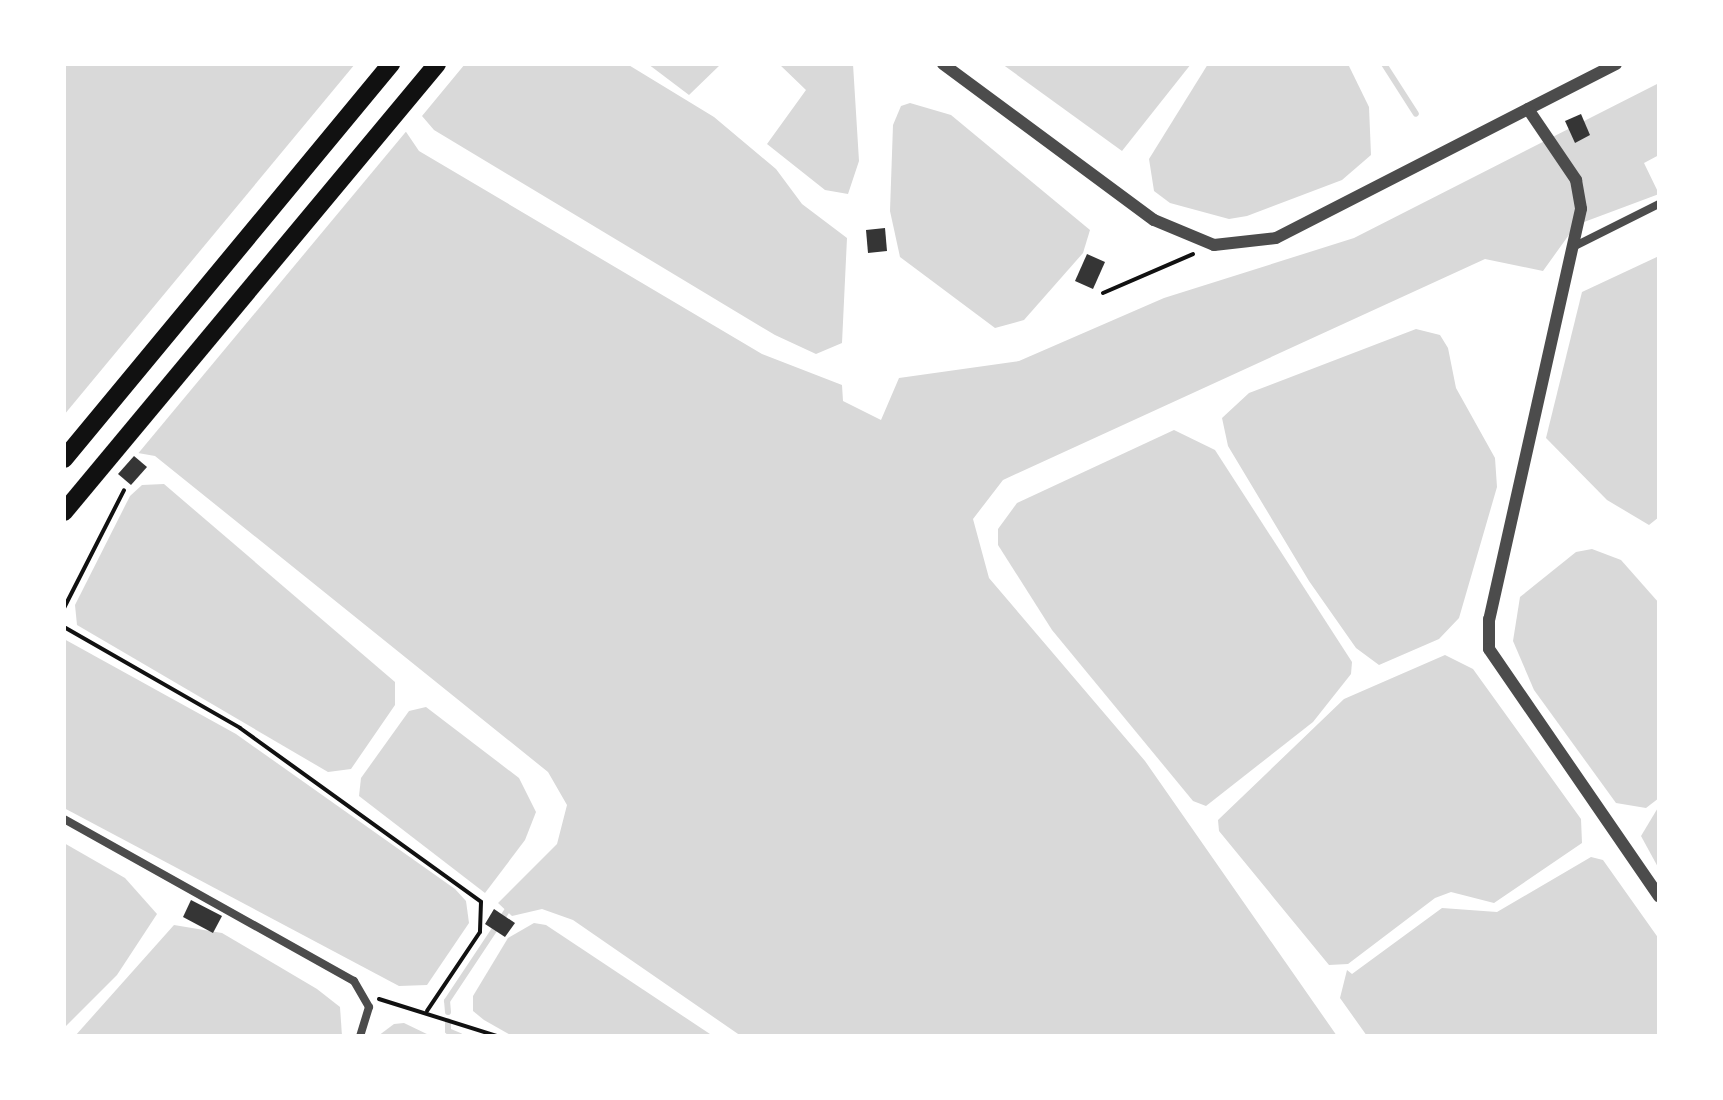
<!DOCTYPE html>
<style>
body{margin:0}
#map{position:relative;width:1723px;height:1100px;overflow:hidden;background:#fff;font-family:Helvetica,sans-serif}
div>[style]{position:absolute}
[style*='--x']{left:calc(var(--x)*1px);top:calc(var(--y)*1px);width:calc(var(--w)*1px);rotate:calc(var(--a)*1deg)}
.water>*{inset:0;background:#d9d9d9}
.pier>*{inset:0;background:#fff}
.stream>*{height:6px;margin:-3px;padding:0 3px;transform-origin:3px;border-radius:3px;background:#d9d9d9}
.building>*{inset:0;background:#353535}
.path>*{height:4px;margin:-2px;padding:0 2px;transform-origin:2px;border-radius:2px;background:#111}
.minor>*{height:8px;margin:-4px;padding:0 4px;transform-origin:4px;border-radius:4px;background:#4c4c4c}
.tertiary>*{height:12px;margin:-6px;padding:0 6px;transform-origin:6px;border-radius:6px;background:#4c4c4c}
.motorway>*{height:18px;margin:-9px;padding:0 9px;transform-origin:9px;border-radius:9px;background:#111}
span{translate:-50% -50%;white-space:nowrap;text-align:center;line-height:1.15;-webkit-text-stroke:6px #fff;paint-order:stroke}
.frame{position:absolute;inset:0;border:66px solid #fff;pointer-events:none}
</style>
<div id="map">
<div class="water">
<div style="clip-path:polygon(64px 64px,360px 64px,419px 151px,762px 354px,842px 385px,843px 401px,881px 420px,899px 378px,1019px 361px,1164px 298px,1354px 238px,1659px 83px,1659px 155px,1644px 163px,1659px 194px,1576px 225px,1543px 271px,1485px 259px,1003px 480px,973px 519px,989px 578px,1145px 761px,1337px 1036px,741px 1036px,573px 920px,542px 909px,512px 916px,498px 903px,557px 844px,567px 805px,548px 772px,155px 456px,64px 440px)"></div>
<div style="clip-path:polygon(465px 64px,627px 64px,714px 117px,776px 169px,802px 204px,847px 238px,842px 343px,816px 354px,775px 335px,434px 130px,422px 116px)"></div>
<div style="clip-path:polygon(648px 64px,721px 64px,689px 95px)"></div>
<div style="clip-path:polygon(779px 64px,853px 64px,859px 161px,848px 194px,825px 190px,767px 144px,806px 90px)"></div>
<div style="clip-path:polygon(1002px 64px,1191px 64px,1122px 151px)"></div>
<div style="clip-path:polygon(1208px 64px,1348px 64px,1369px 107px,1371px 155px,1342px 180px,1247px 216px,1229px 219px,1170px 203px,1154px 191px,1149px 159px)"></div>
<div style="clip-path:polygon(910px 103px,951px 115px,1090px 230px,1083px 253px,1024px 320px,995px 328px,900px 257px,890px 211px,893px 125px,901px 106px)"></div>
<div style="clip-path:polygon(1659px 256px,1659px 517px,1649px 525px,1607px 500px,1546px 438px,1582px 292px)"></div>
<div style="clip-path:polygon(1416px 329px,1440px 335px,1448px 348px,1456px 388px,1495px 458px,1497px 487px,1459px 618px,1439px 639px,1379px 665px,1356px 648px,1309px 581px,1228px 446px,1222px 418px,1249px 393px)"></div>
<div style="clip-path:polygon(1174px 430px,1215px 450px,1352px 662px,1351px 674px,1313px 722px,1206px 806px,1193px 801px,1052px 630px,998px 545px,998px 529px,1017px 503px)"></div>
<div style="clip-path:polygon(164px 484px,395px 682px,395px 705px,351px 769px,328px 772px,77px 625px,75px 605px,130px 496px,142px 485px)"></div>
<div style="clip-path:polygon(1592px 549px,1621px 560px,1659px 603px,1659px 798px,1646px 808px,1616px 803px,1534px 690px,1513px 641px,1520px 597px,1576px 552px)"></div>
<div style="clip-path:polygon(64px 639px,236px 734px,455px 889px,466px 901px,469px 923px,427px 985px,399px 986px,64px 808px)"></div>
<div style="clip-path:polygon(1445px 655px,1473px 669px,1581px 819px,1582px 843px,1494px 903px,1451px 892px,1435px 898px,1348px 964px,1329px 965px,1219px 831px,1218px 820px,1344px 699px)"></div>
<div style="clip-path:polygon(426px 707px,519px 778px,536px 812px,525px 840px,485px 893px,359px 796px,361px 778px,409px 711px)"></div>
<div style="clip-path:polygon(1659px 806px,1659px 869px,1641px 836px)"></div>
<div style="clip-path:polygon(64px 843px,125px 878px,157px 914px,117px 975px,64px 1028px)"></div>
<div style="clip-path:polygon(1591px 857px,1603px 860px,1659px 939px,1659px 1036px,1367px 1036px,1340px 998px,1347px 970px,1352px 974px,1442px 908px,1497px 912px)"></div>
<div style="clip-path:polygon(534px 923px,546px 925px,713px 1036px,512px 1036px,484px 1020px,473px 1011px,473px 996px,508px 938px)"></div>
<div style="clip-path:polygon(174px 925px,222px 933px,317px 989px,340px 1007px,342px 1036px,75px 1036px)"></div>
<div style="clip-path:polygon(404px 1023px,431px 1036px,378px 1036px,394px 1024px)"></div>
</div>
<div class="pier">
<div style="clip-path:polygon(355px 64px,365px 64px,409px 128px,136px 456px,64px 444px,64px 415px)"></div>
</div>
<div class="stream">
<div style="--x:1384;--y:64;--w:59;--a:57.4"></div>
<div style="--x:448;--y:1012;--w:11;--a:-95"></div>
<div style="--x:447;--y:1001;--w:114;--a:-56.4"></div>
<div style="--x:448;--y:1021;--w:10;--a:90"></div>
<div style="--x:448;--y:1031;--w:13;--a:23"></div>
</div>
<div class="building">
<div style="clip-path:polygon(1581px 114px,1590px 135px,1575px 143px,1565px 121px)"></div>
<div style="clip-path:polygon(885px 228px,887px 251px,868px 253px,866px 230px)"></div>
<div style="clip-path:polygon(1087px 254px,1105px 262px,1093px 289px,1075px 281px)"></div>
<div style="clip-path:polygon(134px 456px,147px 467px,131px 485px,118px 474px)"></div>
<div style="clip-path:polygon(191px 900px,222px 916px,213px 933px,183px 917px)"></div>
<div style="clip-path:polygon(494px 909px,515px 923px,505px 937px,485px 924px)"></div>
</div>
<div class="path">
<div style="--x:1103;--y:293;--w:98;--a:-23.4"></div>
<div style="--x:64;--y:608;--w:132;--a:-63"></div>
<div style="--x:64;--y:627;--w:203;--a:29.8"></div>
<div style="--x:240;--y:728;--w:297;--a:35.8"></div>
<div style="--x:481;--y:902;--w:30;--a:92"></div>
<div style="--x:480;--y:932;--w:95;--a:123.9"></div>
<div style="--x:379;--y:999;--w:124;--a:17.4"></div>
</div>
<div class="minor">
<div style="--x:1573;--y:247;--w:96;--a:-26.6"></div>
<div style="--x:64;--y:819;--w:332;--a:29.2"></div>
<div style="--x:354;--y:981;--w:30;--a:60"></div>
<div style="--x:369;--y:1007;--w:30;--a:107"></div>
</div>
<div class="tertiary">
<div style="--x:943;--y:64;--w:262;--a:36.5"></div>
<div style="--x:1154;--y:220;--w:65;--a:22.6"></div>
<div style="--x:1214;--y:245;--w:62;--a:-6.4"></div>
<div style="--x:1276;--y:238;--w:382;--a:-27.1"></div>
<div style="--x:1528;--y:109;--w:86;--a:55.9"></div>
<div style="--x:1576;--y:180;--w:29;--a:80"></div>
<div style="--x:1581;--y:209;--w:420;--a:102.6"></div>
<div style="--x:1489;--y:619;--w:30;--a:90"></div>
<div style="--x:1489;--y:649;--w:300;--a:55.5"></div>
</div>
<div class="motorway">
<div style="--x:64;--y:459;--w:513;--a:-50.38"></div>
<div style="--x:64;--y:512;--w:583;--a:-50.22"></div>
</div>
<div class="frame"></div>
</div>
